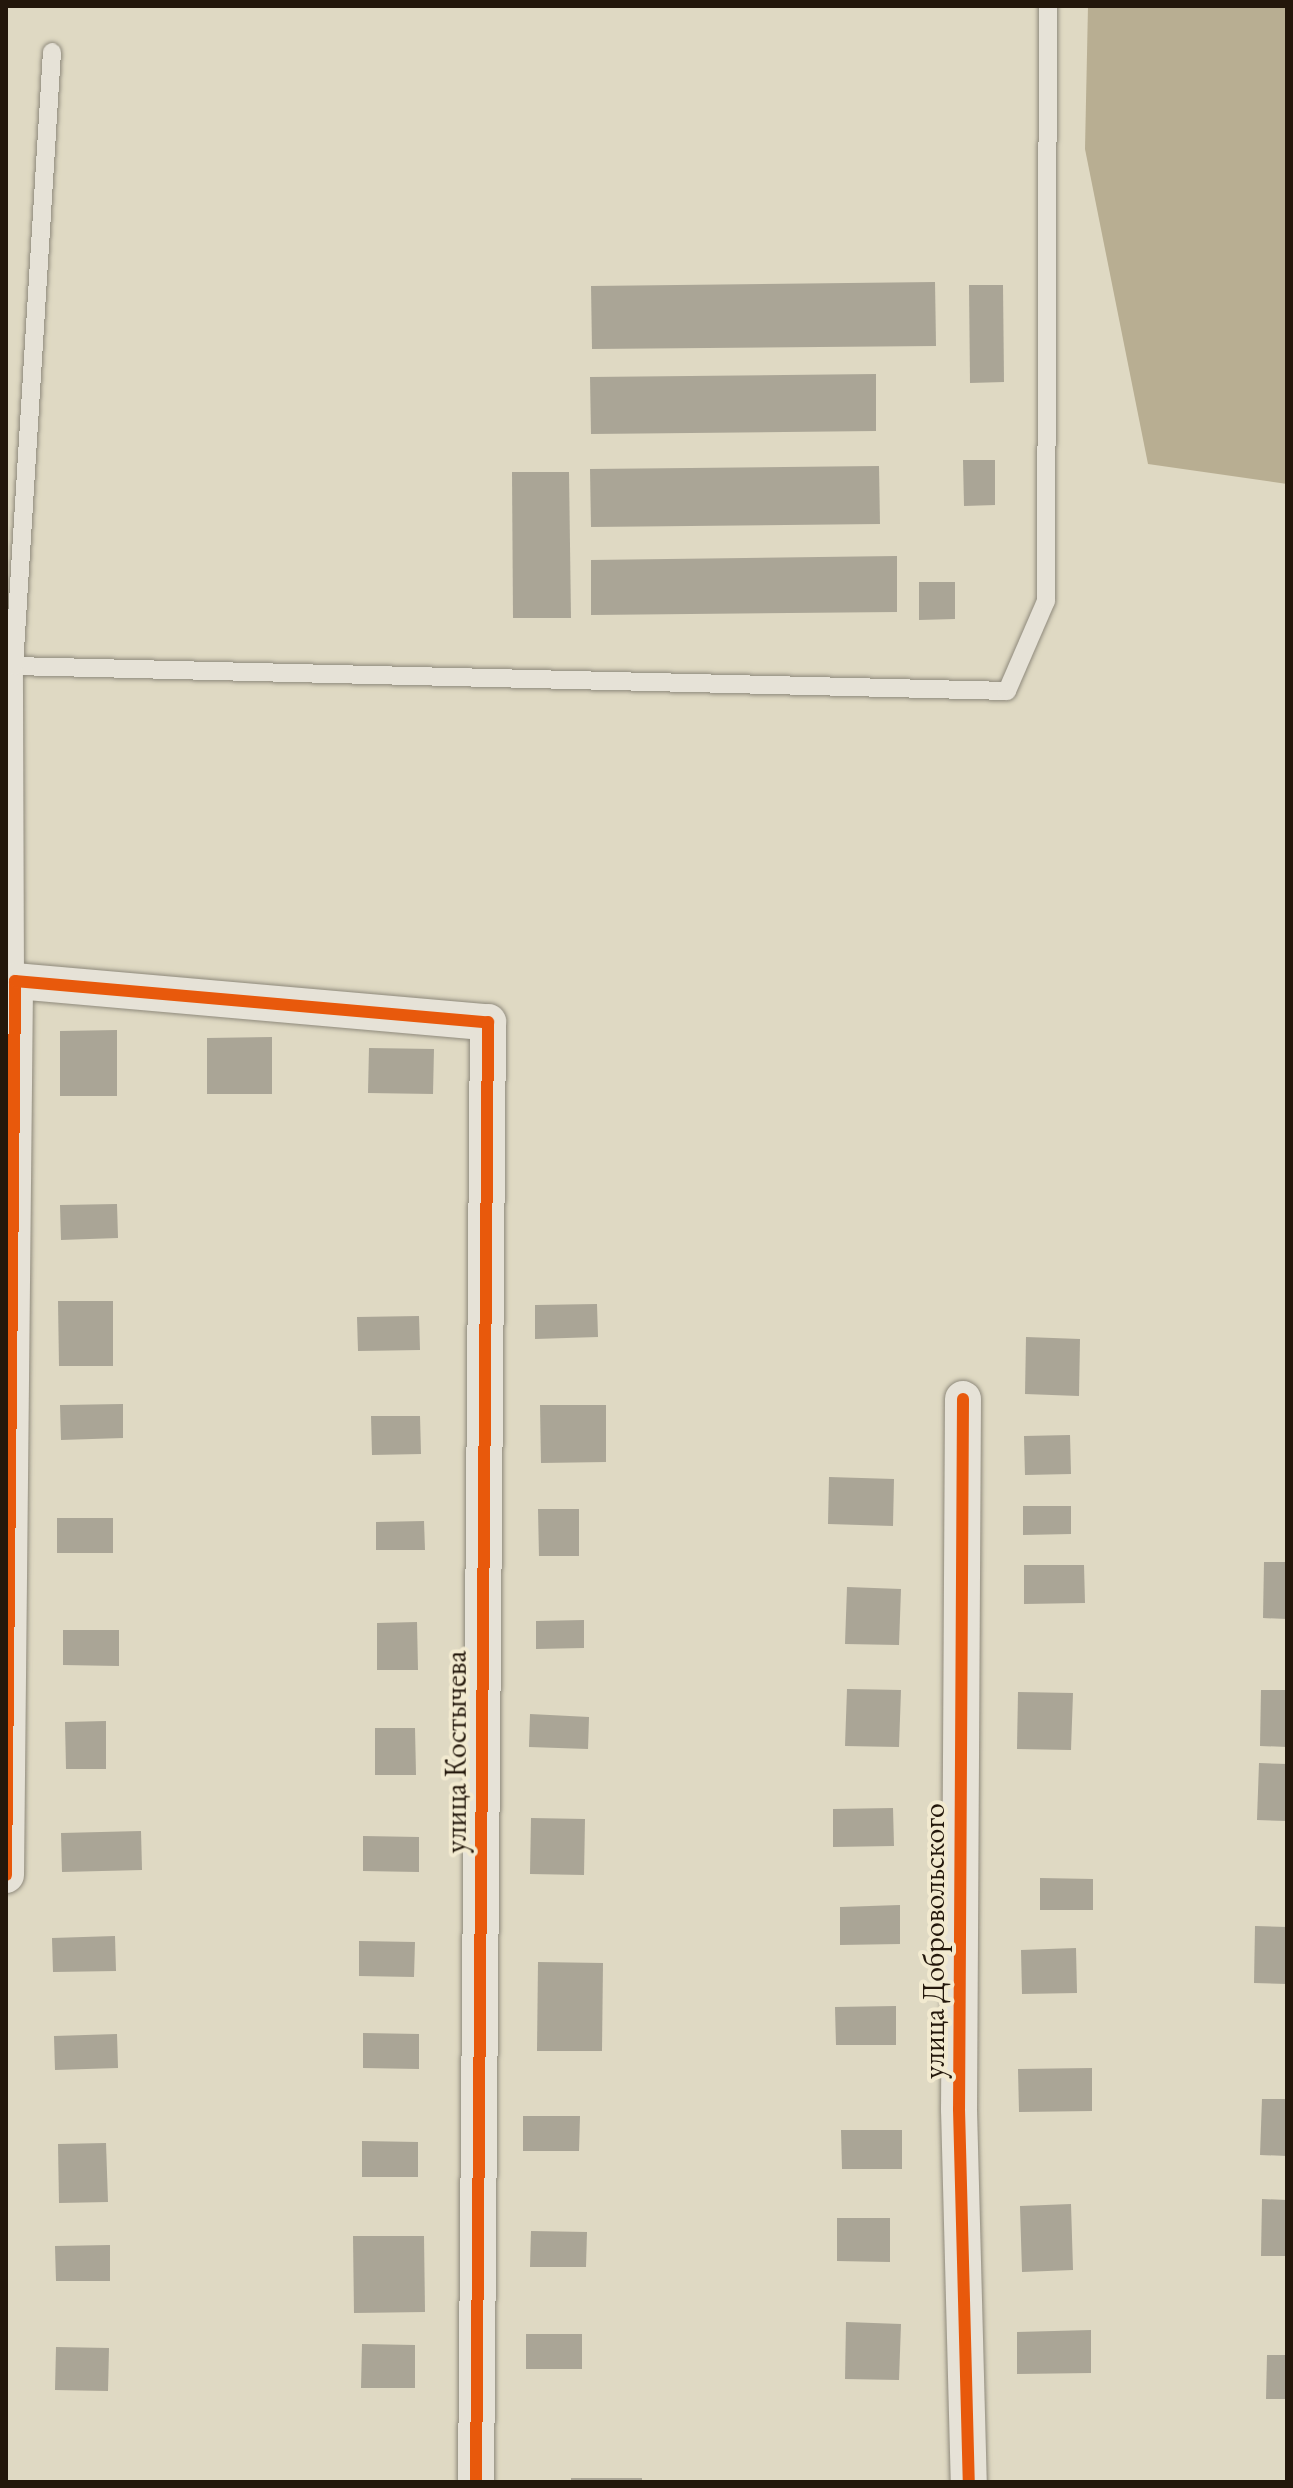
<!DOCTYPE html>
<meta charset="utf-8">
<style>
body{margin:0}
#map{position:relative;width:1293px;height:2488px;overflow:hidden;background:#dfd9c3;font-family:"EB Garamond",serif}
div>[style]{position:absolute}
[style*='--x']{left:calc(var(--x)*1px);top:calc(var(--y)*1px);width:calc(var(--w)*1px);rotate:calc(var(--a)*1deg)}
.water>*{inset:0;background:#b8ae92}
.building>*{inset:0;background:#aaa596}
.roads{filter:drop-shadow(0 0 2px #8e897b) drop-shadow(0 0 2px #8e897b)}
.service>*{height:18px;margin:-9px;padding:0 9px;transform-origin:9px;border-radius:9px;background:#e6e2d7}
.minor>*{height:36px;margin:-18px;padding:0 18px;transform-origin:18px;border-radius:18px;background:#e6e2d7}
.cycleway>*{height:12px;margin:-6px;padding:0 6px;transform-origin:6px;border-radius:6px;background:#e8590c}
span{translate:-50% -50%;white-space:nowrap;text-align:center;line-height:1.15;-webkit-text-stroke:8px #f2ead0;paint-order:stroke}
.street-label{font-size:30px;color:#23170b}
.frame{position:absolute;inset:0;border:8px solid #23170b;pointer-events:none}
</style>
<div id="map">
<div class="water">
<div style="clip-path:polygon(1088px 6px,1287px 6px,1287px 484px,1148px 464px,1085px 149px)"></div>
</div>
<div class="building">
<div style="clip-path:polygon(935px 282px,936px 346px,592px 349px,591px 286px)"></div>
<div style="clip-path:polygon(969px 285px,1003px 285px,1004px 382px,970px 383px)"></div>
<div style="clip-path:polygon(876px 374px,876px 431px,591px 434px,590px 377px)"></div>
<div style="clip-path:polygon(963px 460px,995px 460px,995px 505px,964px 506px)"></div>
<div style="clip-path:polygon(879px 466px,880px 524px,591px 527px,590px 469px)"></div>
<div style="clip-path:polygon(512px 472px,569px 472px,571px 618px,513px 618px)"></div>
<div style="clip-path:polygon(897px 556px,897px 612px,591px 615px,591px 560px)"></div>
<div style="clip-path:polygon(919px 582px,955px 582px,955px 619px,919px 620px)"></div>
<div style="clip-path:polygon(117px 1030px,117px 1096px,60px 1096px,60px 1031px)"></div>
<div style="clip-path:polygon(272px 1037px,272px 1094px,207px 1094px,207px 1038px)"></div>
<div style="clip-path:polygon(369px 1048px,434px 1049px,433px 1094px,368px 1093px)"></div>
<div style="clip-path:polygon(117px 1204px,118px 1238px,61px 1240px,60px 1205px)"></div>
<div style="clip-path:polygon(58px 1301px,113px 1301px,113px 1366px,59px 1366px)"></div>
<div style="clip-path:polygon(597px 1304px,598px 1337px,535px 1339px,535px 1305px)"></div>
<div style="clip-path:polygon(419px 1316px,420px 1350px,358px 1351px,357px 1317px)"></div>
<div style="clip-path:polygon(1026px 1337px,1080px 1339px,1079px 1396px,1025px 1394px)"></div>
<div style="clip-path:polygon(123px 1404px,123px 1438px,61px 1440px,60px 1405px)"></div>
<div style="clip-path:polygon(540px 1405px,606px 1405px,606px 1462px,541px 1463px)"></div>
<div style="clip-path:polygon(371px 1416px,420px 1416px,421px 1454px,372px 1455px)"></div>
<div style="clip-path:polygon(1070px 1435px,1071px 1474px,1025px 1475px,1024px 1436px)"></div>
<div style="clip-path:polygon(829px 1477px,894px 1479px,893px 1526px,828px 1524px)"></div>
<div style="clip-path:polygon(1023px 1506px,1071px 1506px,1071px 1534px,1023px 1535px)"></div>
<div style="clip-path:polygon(538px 1509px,579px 1509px,579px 1556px,539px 1556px)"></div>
<div style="clip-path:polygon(57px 1518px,113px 1518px,113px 1553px,57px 1553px)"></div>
<div style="clip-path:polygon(424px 1521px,425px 1550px,376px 1550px,376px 1522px)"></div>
<div style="clip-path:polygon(1264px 1562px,1287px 1562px,1287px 1619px,1263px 1618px)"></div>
<div style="clip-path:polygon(1024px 1565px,1084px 1565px,1085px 1603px,1024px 1604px)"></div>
<div style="clip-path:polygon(847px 1587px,901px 1589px,899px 1645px,845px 1644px)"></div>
<div style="clip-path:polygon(584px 1620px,584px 1648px,536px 1649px,536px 1621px)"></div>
<div style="clip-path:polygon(417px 1622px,418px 1670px,377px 1670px,377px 1623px)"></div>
<div style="clip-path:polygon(63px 1630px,119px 1630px,119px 1666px,63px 1665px)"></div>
<div style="clip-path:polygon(847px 1689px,901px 1690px,899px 1747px,845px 1746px)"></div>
<div style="clip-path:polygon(1261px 1690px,1287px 1690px,1287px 1747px,1260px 1746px)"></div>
<div style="clip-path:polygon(1018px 1692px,1073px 1693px,1071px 1750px,1017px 1749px)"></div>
<div style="clip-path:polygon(530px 1714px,589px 1717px,588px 1749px,529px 1747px)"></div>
<div style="clip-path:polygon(106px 1721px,106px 1769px,66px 1769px,65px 1722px)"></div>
<div style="clip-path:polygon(375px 1728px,415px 1728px,416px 1775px,375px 1775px)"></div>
<div style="clip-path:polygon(1259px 1763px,1287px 1764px,1287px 1821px,1257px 1820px)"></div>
<div style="clip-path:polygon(893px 1808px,894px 1846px,833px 1847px,833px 1809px)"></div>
<div style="clip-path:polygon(531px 1818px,585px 1819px,584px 1875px,530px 1874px)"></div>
<div style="clip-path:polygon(141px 1831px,142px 1870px,62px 1872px,61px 1833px)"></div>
<div style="clip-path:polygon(363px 1836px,419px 1837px,419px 1872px,363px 1871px)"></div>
<div style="clip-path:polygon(1040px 1878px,1093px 1879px,1093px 1910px,1040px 1910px)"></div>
<div style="clip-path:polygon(900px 1905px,900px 1944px,840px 1945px,840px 1907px)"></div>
<div style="clip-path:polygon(1255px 1926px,1287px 1927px,1287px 1984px,1254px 1983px)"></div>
<div style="clip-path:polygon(115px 1936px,116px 1971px,53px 1972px,52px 1938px)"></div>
<div style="clip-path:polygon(359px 1941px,415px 1942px,414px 1977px,359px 1976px)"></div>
<div style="clip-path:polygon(1076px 1948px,1077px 1993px,1022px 1994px,1021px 1950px)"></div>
<div style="clip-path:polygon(538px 1962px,603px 1963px,602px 2051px,537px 2051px)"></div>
<div style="clip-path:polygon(896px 2006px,896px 2045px,836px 2045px,835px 2007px)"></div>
<div style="clip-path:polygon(363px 2033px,419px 2034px,419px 2069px,363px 2068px)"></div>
<div style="clip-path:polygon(117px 2034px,118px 2068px,55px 2070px,54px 2036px)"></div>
<div style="clip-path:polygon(1092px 2068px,1092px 2111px,1019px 2112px,1018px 2069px)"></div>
<div style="clip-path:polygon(1262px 2099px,1287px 2099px,1287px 2156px,1260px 2155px)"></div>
<div style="clip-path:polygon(523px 2116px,580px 2116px,579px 2151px,523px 2151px)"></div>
<div style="clip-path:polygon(841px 2130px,902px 2130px,902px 2169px,842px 2169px)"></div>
<div style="clip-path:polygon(362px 2141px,418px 2142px,418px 2177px,362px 2177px)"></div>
<div style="clip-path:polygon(106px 2143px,108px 2202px,59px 2203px,58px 2144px)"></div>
<div style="clip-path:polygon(1262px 2199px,1287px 2200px,1287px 2256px,1261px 2256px)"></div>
<div style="clip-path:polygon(1071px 2204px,1073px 2270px,1022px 2272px,1020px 2206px)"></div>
<div style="clip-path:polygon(837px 2218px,890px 2218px,890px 2262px,837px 2261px)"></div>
<div style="clip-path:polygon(531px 2231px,587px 2232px,586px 2267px,530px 2267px)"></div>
<div style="clip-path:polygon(353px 2236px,424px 2236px,425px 2312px,354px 2313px)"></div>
<div style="clip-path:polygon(110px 2245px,110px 2281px,56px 2281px,55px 2246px)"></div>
<div style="clip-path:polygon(846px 2322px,901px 2324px,899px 2380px,845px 2379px)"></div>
<div style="clip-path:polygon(1091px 2330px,1091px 2373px,1017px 2374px,1017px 2332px)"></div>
<div style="clip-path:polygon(526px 2334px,582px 2334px,582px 2369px,526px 2369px)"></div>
<div style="clip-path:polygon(362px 2344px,415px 2345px,415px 2388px,361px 2388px)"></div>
<div style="clip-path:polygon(56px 2347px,109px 2348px,108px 2391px,55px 2390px)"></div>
<div style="clip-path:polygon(1267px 2355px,1287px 2355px,1287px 2399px,1266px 2399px)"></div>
<div style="clip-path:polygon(571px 2478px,642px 2478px,642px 2482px,571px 2482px)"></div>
</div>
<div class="roads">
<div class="service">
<div style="--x:14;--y:666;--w:993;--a:1.44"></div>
<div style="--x:1007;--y:691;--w:98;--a:-66.6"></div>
<div style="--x:1046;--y:601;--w:595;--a:-89.81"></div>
<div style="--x:15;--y:981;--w:315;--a:-90.2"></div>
<div style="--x:14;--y:666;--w:615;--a:-86.46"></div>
</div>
<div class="minor">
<div style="--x:963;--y:1399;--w:710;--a:90.32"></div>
<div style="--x:959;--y:2109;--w:373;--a:88.5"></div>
<div style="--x:6;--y:1875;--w:894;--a:-89.42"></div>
<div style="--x:15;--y:981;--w:475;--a:5"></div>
<div style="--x:488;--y:1022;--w:1460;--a:90.47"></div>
</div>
</div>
<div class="cycleway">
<div style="--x:963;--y:1399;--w:710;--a:90.32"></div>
<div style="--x:959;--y:2109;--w:373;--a:88.5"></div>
<div style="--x:6;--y:1875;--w:894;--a:-89.42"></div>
<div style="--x:15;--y:981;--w:475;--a:5"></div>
<div style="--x:488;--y:1022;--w:1460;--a:90.47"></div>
</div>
<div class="street-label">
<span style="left:456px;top:1752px;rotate:-90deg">улица Костычева</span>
<span style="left:934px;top:1941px;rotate:-90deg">улица Добровольского</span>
</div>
<div class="frame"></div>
</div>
